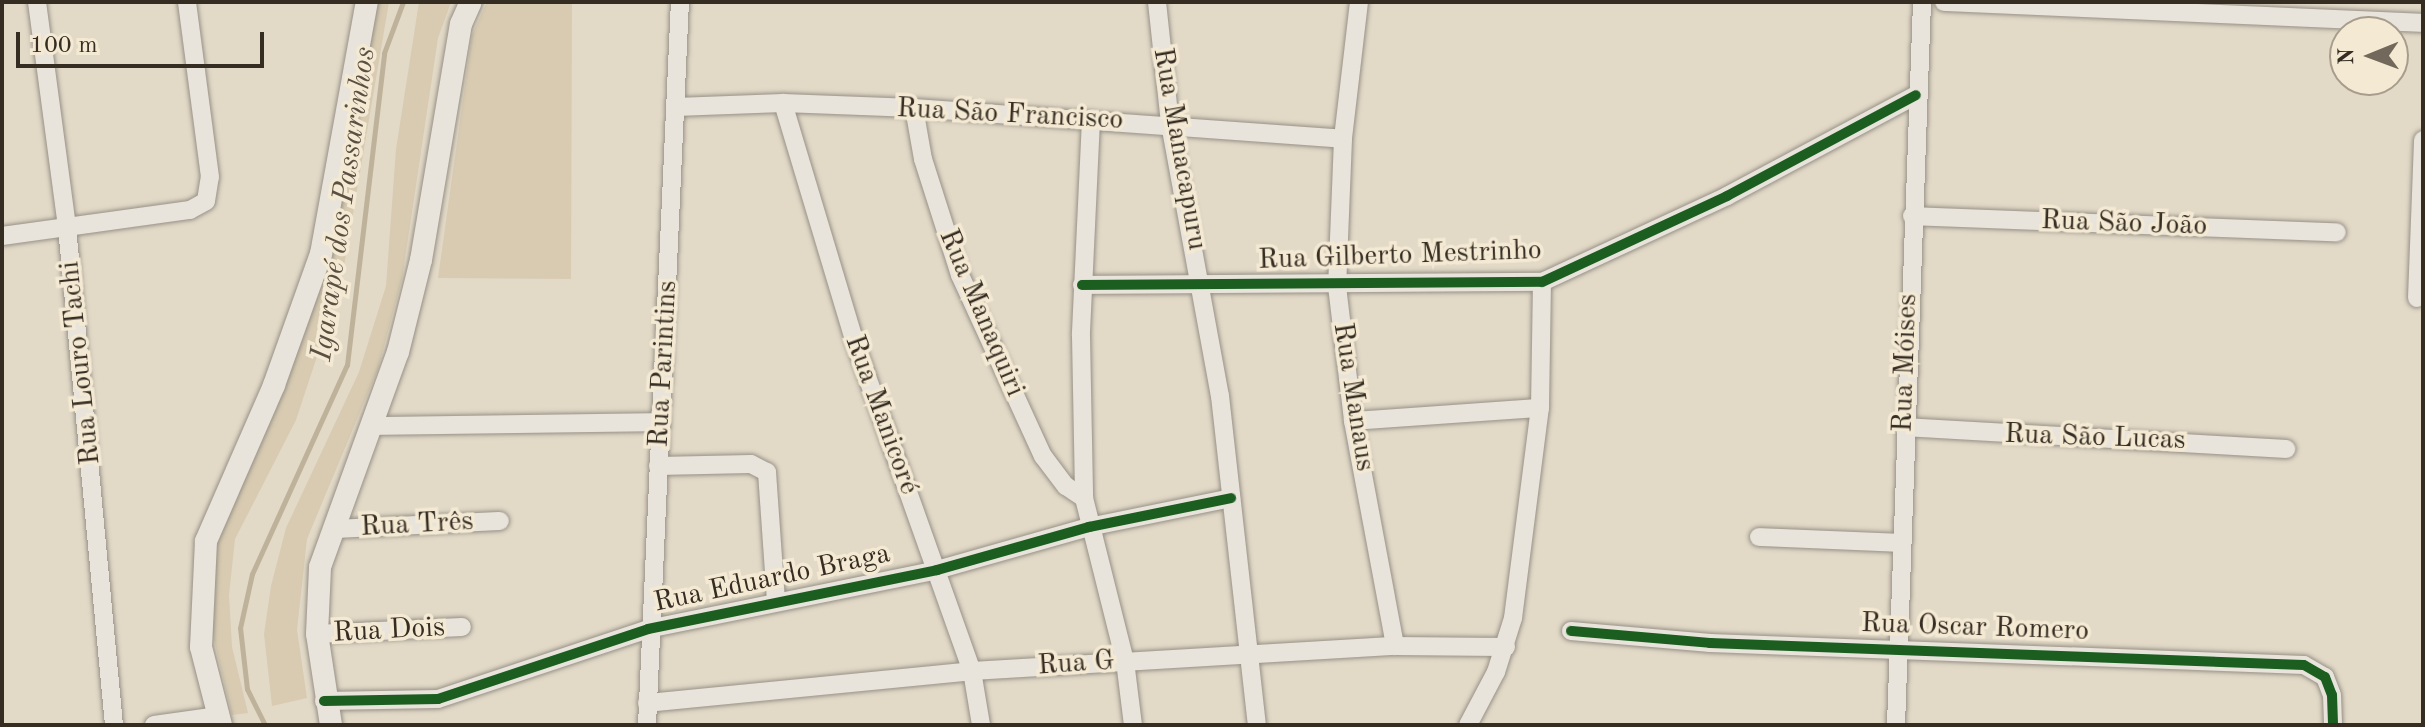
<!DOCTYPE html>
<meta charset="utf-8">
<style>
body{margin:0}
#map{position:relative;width:2425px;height:727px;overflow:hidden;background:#e2d9c7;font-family:"Old Standard TT",serif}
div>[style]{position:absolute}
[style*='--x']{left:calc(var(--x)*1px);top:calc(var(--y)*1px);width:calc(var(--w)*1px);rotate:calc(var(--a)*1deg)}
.green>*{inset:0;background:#d8cbb2}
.stream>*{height:5px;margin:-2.5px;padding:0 2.5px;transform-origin:2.5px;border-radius:2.5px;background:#beb29a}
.roads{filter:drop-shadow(0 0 2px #979186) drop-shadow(0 0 2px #979186)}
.minor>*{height:18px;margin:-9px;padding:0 9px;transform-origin:9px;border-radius:9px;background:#e8e3db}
.tertiary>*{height:22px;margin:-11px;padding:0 11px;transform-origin:11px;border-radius:11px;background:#e8e3db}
.cycleway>*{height:10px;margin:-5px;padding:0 5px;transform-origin:5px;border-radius:5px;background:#1b5e20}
span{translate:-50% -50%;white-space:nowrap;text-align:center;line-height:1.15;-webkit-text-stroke:7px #f4e9d3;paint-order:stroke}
.street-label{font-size:28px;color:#352c22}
.water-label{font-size:30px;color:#5a4f40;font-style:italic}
.frame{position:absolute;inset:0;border:4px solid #352c22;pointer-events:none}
.north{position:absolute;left:2329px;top:16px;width:80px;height:80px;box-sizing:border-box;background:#f4e9d3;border:2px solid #a89d8c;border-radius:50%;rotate:269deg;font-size:22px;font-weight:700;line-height:32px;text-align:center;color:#352c22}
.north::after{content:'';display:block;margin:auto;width:28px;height:36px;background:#72695c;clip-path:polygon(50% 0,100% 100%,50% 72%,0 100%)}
.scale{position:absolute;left:16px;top:32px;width:248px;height:36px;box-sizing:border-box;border:4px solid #352c22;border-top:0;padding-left:10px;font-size:24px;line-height:28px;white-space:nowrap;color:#352c22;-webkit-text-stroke:6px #f4e9d3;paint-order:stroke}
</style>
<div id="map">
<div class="green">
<div style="clip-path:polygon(372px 2px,389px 2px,341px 284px,296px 420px,235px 539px,229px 595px,232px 647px,248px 713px,232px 715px,210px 623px,213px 546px,320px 283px,343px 197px)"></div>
<div style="clip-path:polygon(419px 2px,451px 2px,438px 38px,402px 279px,378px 369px,307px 539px,297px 630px,307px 698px,272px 706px,264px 634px,271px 586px,286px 528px,359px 372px,386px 286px,396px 149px)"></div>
<div style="clip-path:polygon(487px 2px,572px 2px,571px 279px,438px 278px,472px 35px)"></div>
</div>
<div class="stream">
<div style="--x:265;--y:725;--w:40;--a:-116.6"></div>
<div style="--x:247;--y:689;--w:61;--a:-96.5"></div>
<div style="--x:240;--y:628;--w:55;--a:-77.5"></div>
<div style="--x:252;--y:574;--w:230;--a:-65.6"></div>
<div style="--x:347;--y:365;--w:314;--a:-83.2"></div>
<div style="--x:384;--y:53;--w:54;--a:-69.6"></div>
</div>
<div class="roads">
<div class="minor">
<div style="--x:37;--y:2;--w:227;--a:82.4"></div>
<div style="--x:67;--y:227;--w:500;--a:84.61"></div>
<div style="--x:1157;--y:2;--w:123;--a:83.9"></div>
<div style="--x:1170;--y:124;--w:277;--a:79.6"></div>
<div style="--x:1220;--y:396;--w:331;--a:83.6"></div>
<div style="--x:1359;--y:2;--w:138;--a:96.7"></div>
<div style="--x:1343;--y:139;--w:147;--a:92.3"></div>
<div style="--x:1337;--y:286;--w:136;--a:83.2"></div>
<div style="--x:1353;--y:421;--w:229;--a:79.4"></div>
<div style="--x:1944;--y:2;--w:479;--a:2.5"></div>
<div style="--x:783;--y:103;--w:247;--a:73.3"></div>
<div style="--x:854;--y:340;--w:351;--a:70.4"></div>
<div style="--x:972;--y:671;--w:55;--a:80.5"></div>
<div style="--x:676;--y:107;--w:107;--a:-2.1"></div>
<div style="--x:783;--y:103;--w:131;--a:2.2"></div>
<div style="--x:914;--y:108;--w:430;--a:4.1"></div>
<div style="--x:914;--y:108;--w:52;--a:80"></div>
<div style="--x:923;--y:159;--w:122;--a:72.3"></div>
<div style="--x:960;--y:275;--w:199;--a:65.4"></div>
<div style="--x:1043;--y:456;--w:38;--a:53"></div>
<div style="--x:1066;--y:486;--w:22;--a:34"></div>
<div style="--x:1091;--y:120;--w:216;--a:92.7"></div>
<div style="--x:1081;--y:336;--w:162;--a:88.9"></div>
<div style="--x:1084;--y:498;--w:168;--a:75.9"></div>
<div style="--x:1125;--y:661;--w:64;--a:82.9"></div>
<div style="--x:1912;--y:216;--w:425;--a:2.2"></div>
<div style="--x:2;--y:236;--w:190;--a:-7.9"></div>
<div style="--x:190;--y:210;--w:18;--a:-29"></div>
<div style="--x:206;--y:201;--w:24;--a:-81"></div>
<div style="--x:210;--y:177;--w:177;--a:-97.5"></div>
<div style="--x:1082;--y:285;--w:460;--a:-0.4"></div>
<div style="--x:1542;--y:282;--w:204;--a:-24.9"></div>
<div style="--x:1727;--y:196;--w:214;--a:-28.1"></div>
<div style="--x:2417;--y:298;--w:158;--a:-87.8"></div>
<div style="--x:1353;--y:421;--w:187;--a:-4"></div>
<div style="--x:375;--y:426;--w:284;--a:-0.8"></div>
<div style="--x:1904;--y:427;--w:383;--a:3.3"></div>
<div style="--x:658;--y:466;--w:93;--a:-1.2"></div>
<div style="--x:751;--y:464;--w:18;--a:27"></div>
<div style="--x:767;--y:472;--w:130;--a:86"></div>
<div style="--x:334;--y:529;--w:166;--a:-2.8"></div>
<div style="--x:1759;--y:537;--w:141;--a:2.4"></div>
<div style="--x:1571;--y:631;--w:140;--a:4.9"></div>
<div style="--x:1710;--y:643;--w:594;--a:2.12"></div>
<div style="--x:2304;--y:665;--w:24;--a:30"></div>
<div style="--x:2325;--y:677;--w:19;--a:69"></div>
<div style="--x:2332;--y:695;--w:30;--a:88"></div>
<div style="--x:317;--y:634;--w:145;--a:-2.8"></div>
<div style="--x:324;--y:701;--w:114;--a:-1"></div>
<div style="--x:438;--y:699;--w:221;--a:-18.4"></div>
<div style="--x:648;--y:629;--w:295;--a:-11.5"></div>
<div style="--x:937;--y:570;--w:158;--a:-15.8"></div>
<div style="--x:1089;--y:527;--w:145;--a:-11.5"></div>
<div style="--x:647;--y:703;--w:327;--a:-5.6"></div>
<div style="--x:972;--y:671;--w:424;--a:-3.4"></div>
<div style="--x:1395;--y:646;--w:111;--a:0.5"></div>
<div style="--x:154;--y:725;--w:65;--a:-8"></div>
<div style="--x:647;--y:725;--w:724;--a:-87.39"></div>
<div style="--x:1468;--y:725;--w:60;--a:-62.2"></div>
<div style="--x:1496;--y:672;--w:57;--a:-72.5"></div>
<div style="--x:1513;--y:618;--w:212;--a:-82.7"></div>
<div style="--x:1540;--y:408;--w:126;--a:-89.1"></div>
<div style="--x:1896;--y:725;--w:723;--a:-87.94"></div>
</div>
<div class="tertiary">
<div style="--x:221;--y:725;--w:81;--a:-104.4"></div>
<div style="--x:201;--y:647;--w:106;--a:-87.3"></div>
<div style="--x:206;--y:541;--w:170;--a:-66.4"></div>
<div style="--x:274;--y:385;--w:139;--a:-70.3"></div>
<div style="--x:321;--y:254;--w:256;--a:-79.7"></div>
<div style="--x:331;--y:725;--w:92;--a:-98.7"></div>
<div style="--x:317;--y:634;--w:67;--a:-87.4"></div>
<div style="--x:320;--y:567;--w:229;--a:-70.1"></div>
<div style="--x:398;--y:352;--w:95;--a:-76"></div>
<div style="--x:421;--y:260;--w:239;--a:-80.4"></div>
<div style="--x:461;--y:24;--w:24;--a:-66"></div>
</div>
</div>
<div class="cycleway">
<div style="--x:1082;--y:285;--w:460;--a:-0.4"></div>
<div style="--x:1542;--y:282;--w:204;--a:-24.9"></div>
<div style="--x:1727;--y:196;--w:214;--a:-28.1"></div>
<div style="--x:1571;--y:631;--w:140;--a:4.9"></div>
<div style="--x:1710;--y:643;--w:594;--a:2.12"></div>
<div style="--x:2304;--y:665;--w:24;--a:30"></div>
<div style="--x:2325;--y:677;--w:19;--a:69"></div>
<div style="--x:2332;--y:695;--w:30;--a:88"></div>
<div style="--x:324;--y:701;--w:114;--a:-1"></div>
<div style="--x:438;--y:699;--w:221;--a:-18.4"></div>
<div style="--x:648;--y:629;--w:295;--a:-11.5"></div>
<div style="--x:937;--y:570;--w:158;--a:-15.8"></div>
<div style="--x:1089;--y:527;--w:145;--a:-11.5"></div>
</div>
<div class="street-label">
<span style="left:1010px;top:115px;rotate:3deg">Rua São Francisco</span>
<span style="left:1179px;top:149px;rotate:80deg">Rua Manacapuru</span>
<span style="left:2124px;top:224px;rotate:2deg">Rua São João</span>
<span style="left:1400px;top:256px;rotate:-2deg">Rua Gilberto Mestrinho</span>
<span style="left:981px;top:313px;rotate:67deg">Rua Manaquiri</span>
<span style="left:81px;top:363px;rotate:-96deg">Rua Louro Tachi</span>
<span style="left:1906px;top:363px;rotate:-88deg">Rua Móises</span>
<span style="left:664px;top:364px;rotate:-87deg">Rua Parintins</span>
<span style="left:1353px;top:397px;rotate:81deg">Rua Manaus</span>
<span style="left:881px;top:415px;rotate:70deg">Rua Manicoré</span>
<span style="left:2095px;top:438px;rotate:2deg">Rua São Lucas</span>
<span style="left:417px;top:525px;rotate:-3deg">Rua Três</span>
<span style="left:772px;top:579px;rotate:-12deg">Rua Eduardo Braga</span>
<span style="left:1975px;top:628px;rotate:2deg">Rua Oscar Romero</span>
<span style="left:389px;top:631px;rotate:-3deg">Rua Dois</span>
<span style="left:1076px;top:664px;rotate:-4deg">Rua G</span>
</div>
<div class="water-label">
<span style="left:344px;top:204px;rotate:-82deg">Igarapé dos Passarinhos</span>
</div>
<div class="frame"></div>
<div class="north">N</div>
<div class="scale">100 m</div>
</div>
